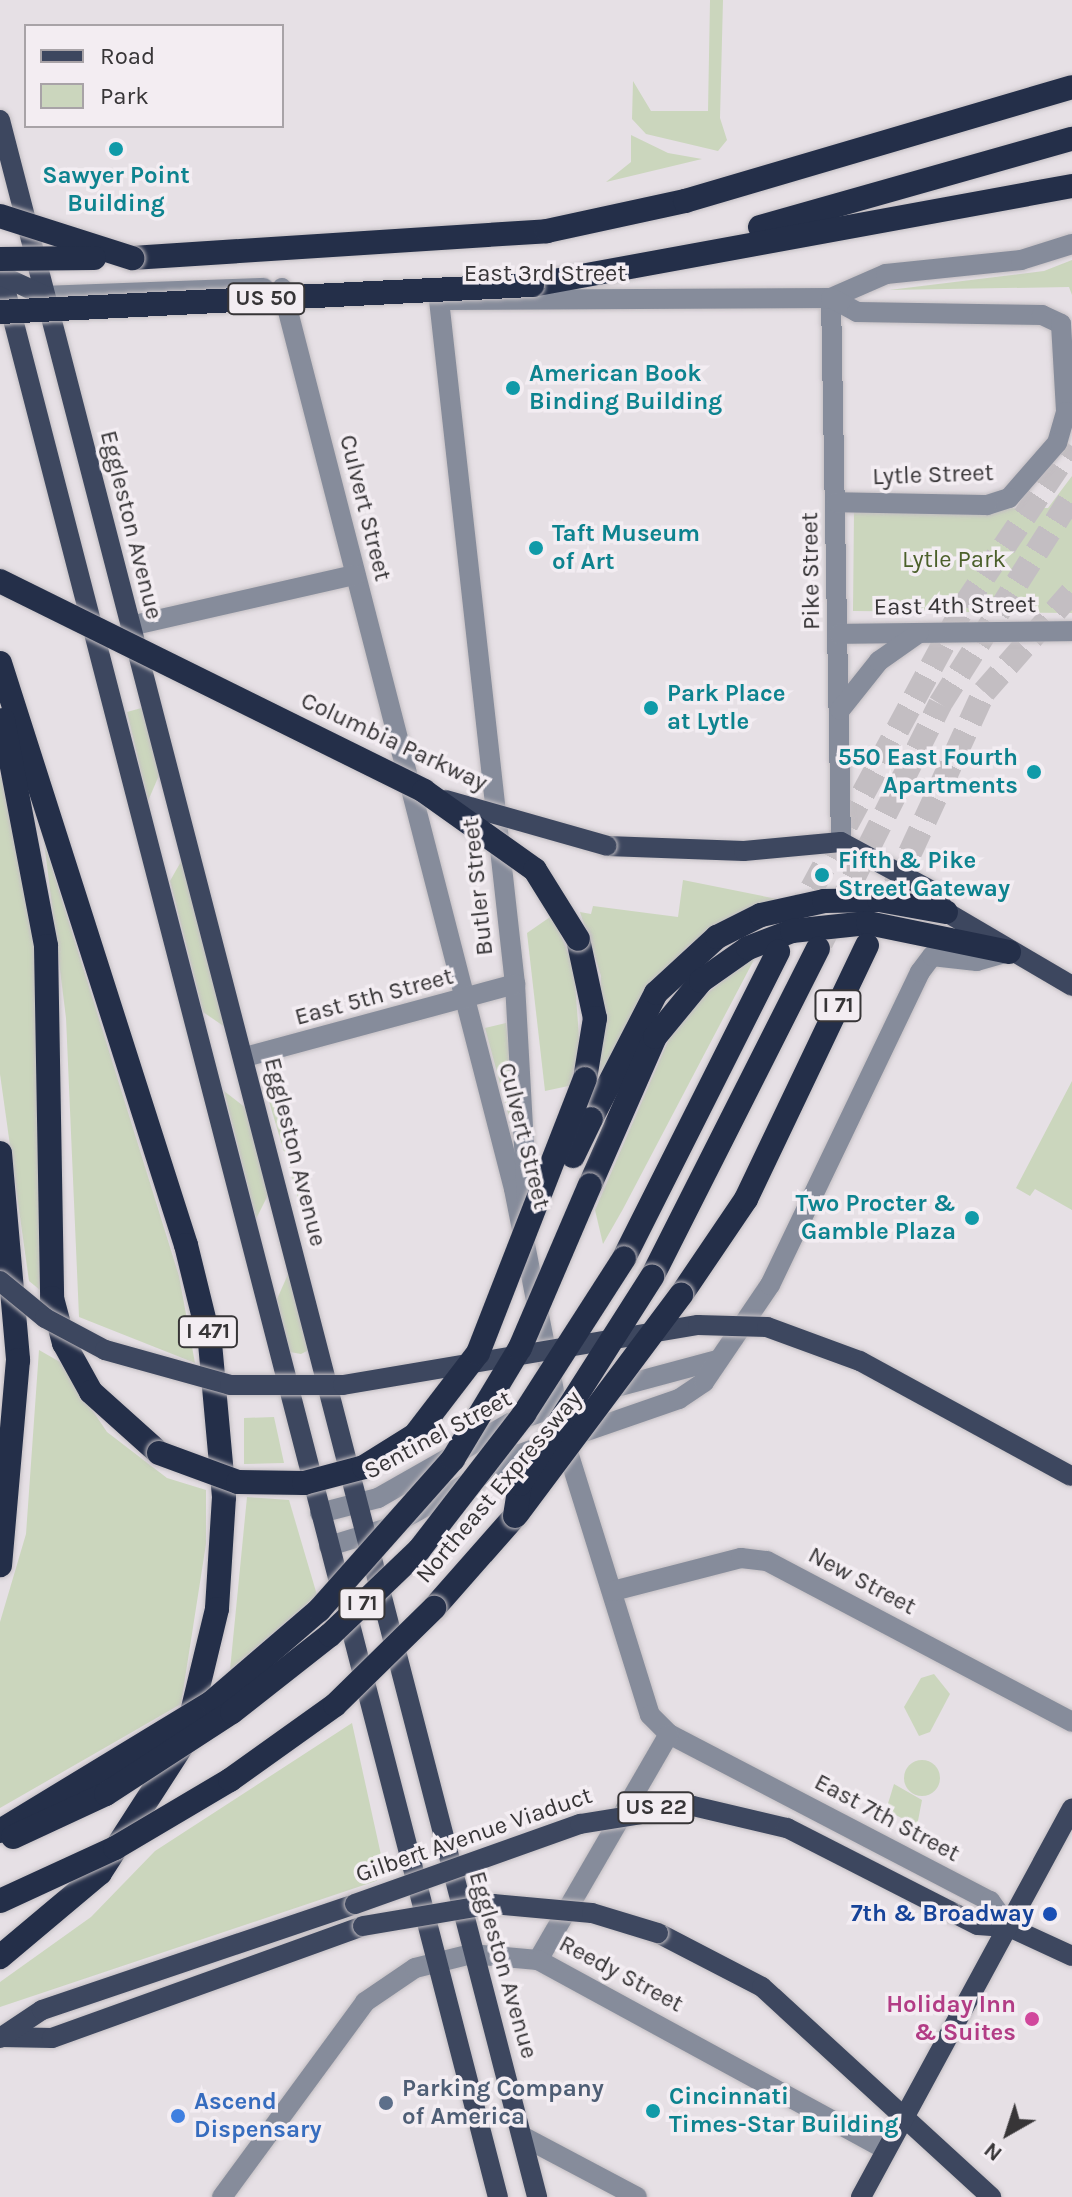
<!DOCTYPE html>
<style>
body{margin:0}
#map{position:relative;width:1072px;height:2197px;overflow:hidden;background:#e6e0e5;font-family:Karla,sans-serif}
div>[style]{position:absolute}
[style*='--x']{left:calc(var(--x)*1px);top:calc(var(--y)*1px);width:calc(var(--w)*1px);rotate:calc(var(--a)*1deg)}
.green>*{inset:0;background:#cbd6bd}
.round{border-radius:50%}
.highway-tunnel>*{height:24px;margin-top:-12px;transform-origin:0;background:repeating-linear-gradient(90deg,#c3bec2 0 24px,transparent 0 36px)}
.roads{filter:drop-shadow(0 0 2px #c3bec2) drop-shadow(0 0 2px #c3bec2)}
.minor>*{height:20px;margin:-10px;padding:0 10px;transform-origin:10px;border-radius:10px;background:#868c9b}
.major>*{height:20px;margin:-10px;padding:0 10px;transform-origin:10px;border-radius:10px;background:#3d475f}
.highway>*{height:24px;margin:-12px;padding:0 12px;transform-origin:12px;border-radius:12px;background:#242f49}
.bridges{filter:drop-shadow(0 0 2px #c3bec2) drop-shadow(0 0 2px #c3bec2)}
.major-bridge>*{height:20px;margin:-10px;padding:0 10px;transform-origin:10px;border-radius:10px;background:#3d475f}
.highway-bridge>*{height:24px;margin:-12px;padding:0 12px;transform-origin:12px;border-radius:12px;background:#242f49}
.dots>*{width:22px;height:22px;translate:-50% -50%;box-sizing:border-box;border:4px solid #f3edf2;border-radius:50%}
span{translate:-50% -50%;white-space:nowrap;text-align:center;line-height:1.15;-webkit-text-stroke:7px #f3edf2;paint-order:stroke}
.shield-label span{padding:2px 6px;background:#f3edf2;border:2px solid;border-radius:6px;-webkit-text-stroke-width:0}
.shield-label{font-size:22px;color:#373537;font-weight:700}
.culture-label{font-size:24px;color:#0d838f;font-weight:700}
.left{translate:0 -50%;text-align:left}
.right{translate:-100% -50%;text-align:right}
.street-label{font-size:24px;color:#373537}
.park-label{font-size:24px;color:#4c602b}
.transit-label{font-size:24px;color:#164399;font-weight:700}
.hotel-label{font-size:24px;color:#b23c85;font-weight:700}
.service-label{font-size:24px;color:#4e5e75;font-weight:700}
.shop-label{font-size:24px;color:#366cbe;font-weight:700}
.legend{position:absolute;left:24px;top:24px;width:260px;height:104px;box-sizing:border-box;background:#f3edf2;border:2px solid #a8a3a7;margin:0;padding:10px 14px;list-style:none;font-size:24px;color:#373537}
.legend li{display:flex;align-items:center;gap:16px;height:40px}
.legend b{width:40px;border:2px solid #a8a3a7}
.north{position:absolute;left:968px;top:2093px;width:80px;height:80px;-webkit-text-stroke:6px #f3edf2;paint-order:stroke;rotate:219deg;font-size:22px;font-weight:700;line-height:32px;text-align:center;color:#373537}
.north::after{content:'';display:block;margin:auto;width:28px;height:36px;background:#373537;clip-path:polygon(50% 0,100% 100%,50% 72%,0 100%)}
</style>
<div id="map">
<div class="green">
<div style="clip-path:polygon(710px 0,723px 0,720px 118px,727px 140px,718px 151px,646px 134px,632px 119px,633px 81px,651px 111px,708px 111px)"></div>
<div style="clip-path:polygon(631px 135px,668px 153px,702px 159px,606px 182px,631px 162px)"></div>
<div style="clip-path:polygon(1072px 260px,1072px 295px,1069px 287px,889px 290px,1044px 271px)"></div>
<div style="clip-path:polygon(1072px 476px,1072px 613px,853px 611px,854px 510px,1048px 508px)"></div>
<div style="clip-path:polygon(145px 707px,160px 773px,148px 801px,127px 712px)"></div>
<div style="clip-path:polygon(7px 776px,39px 967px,40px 1290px,29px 1281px,0 1074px,0 777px)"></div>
<div style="clip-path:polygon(44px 842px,179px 1276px,195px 1363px,79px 1317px,66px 1018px)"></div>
<div style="clip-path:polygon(183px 858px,225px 1027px,203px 1012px,170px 881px)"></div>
<div style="clip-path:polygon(683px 880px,777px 899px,735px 915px,689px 945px,662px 974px,598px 1084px,601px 976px,580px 912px,591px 914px,593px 906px,678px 917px)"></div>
<div style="clip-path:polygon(553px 915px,574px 968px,580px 1051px,573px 1085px,545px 1091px,527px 933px)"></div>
<div style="clip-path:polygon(757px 954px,623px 1209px,603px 1244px,595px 1210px,671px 1034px,692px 1005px)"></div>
<div style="clip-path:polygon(506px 1023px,512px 1075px,513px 1132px,485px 1028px)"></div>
<div style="clip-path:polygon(1072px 1081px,1072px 1210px,1035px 1189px,1030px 1196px,1016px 1188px)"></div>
<div style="clip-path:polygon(270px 1086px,308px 1232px,265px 1088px)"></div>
<div style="clip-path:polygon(224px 1091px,246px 1108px,269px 1193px,256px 1219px)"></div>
<div style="clip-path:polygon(289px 1272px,309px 1350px,301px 1354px,290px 1352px,277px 1299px)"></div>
<div style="clip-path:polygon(39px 1350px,60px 1362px,107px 1432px,167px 1478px,206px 1490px,206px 1544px,181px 1704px,0 1808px,0 1622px,26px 1534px)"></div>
<div style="clip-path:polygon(274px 1417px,284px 1463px,244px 1464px,244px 1418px)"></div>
<div style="clip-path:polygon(247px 1497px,289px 1500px,317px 1595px,230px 1670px)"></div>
<div style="clip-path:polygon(934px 1674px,950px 1694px,930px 1732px,919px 1736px,904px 1707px,921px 1678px)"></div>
<div style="clip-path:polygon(352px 1723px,385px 1873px,376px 1881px,0 2007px,0 1982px,91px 1917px,155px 1851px)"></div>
<div class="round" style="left:904px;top:1760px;width:36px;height:36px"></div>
<div style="clip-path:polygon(894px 1784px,922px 1800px,917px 1826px,886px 1810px)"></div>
</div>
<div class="highway-tunnel">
<div style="--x:880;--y:918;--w:249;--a:-65.3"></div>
<div style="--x:984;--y:692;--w:133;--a:-48.7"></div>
<div style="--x:795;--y:920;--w:357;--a:-61.7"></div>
<div style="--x:964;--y:606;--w:193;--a:-56"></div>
<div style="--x:821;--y:943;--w:267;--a:-63.5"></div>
<div style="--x:940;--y:704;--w:246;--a:-57.6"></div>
</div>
<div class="roads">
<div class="minor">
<div style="--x:282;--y:288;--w:930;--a:75.56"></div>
<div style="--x:514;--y:1189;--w:252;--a:78.8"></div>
<div style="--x:563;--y:1436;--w:292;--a:72.7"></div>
<div style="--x:650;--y:1715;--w:27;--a:45"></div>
<div style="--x:669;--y:1734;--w:362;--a:27.5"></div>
<div style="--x:990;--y:1901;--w:32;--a:54"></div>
<div style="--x:45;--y:296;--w:219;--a:-2.1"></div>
<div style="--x:831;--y:298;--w:544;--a:88.95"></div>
<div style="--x:831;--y:298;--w:60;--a:-23.6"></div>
<div style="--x:886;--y:274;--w:136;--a:-5.9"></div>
<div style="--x:1021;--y:260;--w:53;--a:-17.4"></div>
<div style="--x:439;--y:300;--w:688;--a:83.66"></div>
<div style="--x:515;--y:984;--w:231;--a:86.8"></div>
<div style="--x:447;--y:300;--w:384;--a:-0.3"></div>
<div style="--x:831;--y:298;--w:30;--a:28"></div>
<div style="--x:857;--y:312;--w:185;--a:0.9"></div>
<div style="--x:1042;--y:315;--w:21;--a:25"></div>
<div style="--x:1061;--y:324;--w:88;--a:86.7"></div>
<div style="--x:1066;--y:412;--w:32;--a:106"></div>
<div style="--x:1057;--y:443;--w:73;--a:131.1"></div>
<div style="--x:1009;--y:498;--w:23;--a:162"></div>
<div style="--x:987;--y:505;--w:151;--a:-178.9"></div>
<div style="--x:130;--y:626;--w:231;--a:-12.8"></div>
<div style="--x:839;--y:634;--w:233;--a:-0.7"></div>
<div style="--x:840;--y:710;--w:63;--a:-51.5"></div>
<div style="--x:879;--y:661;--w:49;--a:-35"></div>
<div style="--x:245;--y:1057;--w:280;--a:-15.1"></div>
<div style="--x:609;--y:1389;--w:112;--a:-15"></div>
<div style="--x:320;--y:1513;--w:60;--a:-14.5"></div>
<div style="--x:378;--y:1498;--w:152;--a:-29.6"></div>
<div style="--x:510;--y:1423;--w:60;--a:-19.3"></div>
<div style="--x:329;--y:1546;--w:59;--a:-16.9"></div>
<div style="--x:385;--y:1529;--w:154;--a:-29.1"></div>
<div style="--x:520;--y:1454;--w:168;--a:-19.1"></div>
<div style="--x:679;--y:1399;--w:30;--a:-34"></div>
<div style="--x:704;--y:1382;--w:117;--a:-55.8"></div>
<div style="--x:770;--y:1285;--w:347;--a:-64.4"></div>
<div style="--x:920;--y:972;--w:20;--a:-53"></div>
<div style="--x:932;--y:956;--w:45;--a:6.3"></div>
<div style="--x:977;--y:961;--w:33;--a:-16"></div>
<div style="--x:613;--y:1591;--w:132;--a:-14.5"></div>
<div style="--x:741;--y:1558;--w:26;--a:7"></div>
<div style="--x:767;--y:1561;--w:345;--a:27.8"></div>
<div style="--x:538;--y:1960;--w:261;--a:-59.9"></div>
<div style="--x:522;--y:2136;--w:130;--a:27.9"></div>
<div style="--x:222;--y:2197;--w:242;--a:-53.7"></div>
<div style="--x:365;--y:2002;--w:60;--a:-34.2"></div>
<div style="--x:415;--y:1968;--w:58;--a:-14"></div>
<div style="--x:471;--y:1954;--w:67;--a:5.1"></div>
<div style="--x:538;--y:1960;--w:396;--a:28.6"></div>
</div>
<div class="major">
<div style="--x:0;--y:120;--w:2145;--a:75.5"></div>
<div style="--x:0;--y:269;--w:1991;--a:75.52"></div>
<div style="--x:0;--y:275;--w:50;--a:25"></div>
<div style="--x:607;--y:846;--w:137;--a:2.1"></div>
<div style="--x:744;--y:851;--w:97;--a:-5.3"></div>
<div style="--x:841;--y:842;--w:103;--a:28.3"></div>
<div style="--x:932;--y:891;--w:25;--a:56"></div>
<div style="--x:946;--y:912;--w:146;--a:30.4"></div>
<div style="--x:950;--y:1911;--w:31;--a:27"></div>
<div style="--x:978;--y:1925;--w:31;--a:4"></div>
<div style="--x:1009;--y:1927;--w:69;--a:24.7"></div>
<div style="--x:658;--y:1933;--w:117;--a:27.4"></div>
<div style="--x:762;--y:1987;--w:311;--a:42.5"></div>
<div style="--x:2;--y:2037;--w:50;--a:1.1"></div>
<div style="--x:52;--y:2038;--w:331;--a:-19.8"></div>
<div style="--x:0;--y:2038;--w:50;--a:-33.7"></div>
<div style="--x:42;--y:2010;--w:330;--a:-18.7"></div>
<div style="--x:861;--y:2197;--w:442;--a:-61.5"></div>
</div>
<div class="highway">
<div style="--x:760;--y:227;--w:324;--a:-15.8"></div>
<div style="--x:132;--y:258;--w:416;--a:-3.7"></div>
<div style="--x:547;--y:231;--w:141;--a:-12.3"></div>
<div style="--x:685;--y:201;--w:403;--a:-16.4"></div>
<div style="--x:532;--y:285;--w:549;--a:-10.39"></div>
<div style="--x:0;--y:663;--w:611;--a:72.28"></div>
<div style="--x:186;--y:1245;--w:101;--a:76.2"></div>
<div style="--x:210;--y:1343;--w:155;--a:84.8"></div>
<div style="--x:224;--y:1497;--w:112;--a:93.6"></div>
<div style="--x:217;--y:1609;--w:136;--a:103.6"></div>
<div style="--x:185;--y:1741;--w:157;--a:122.8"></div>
<div style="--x:100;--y:1873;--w:131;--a:140"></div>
<div style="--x:3;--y:720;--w:230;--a:79.2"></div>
<div style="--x:46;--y:946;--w:352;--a:89"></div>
<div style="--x:52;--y:1298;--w:47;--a:75.1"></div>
<div style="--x:64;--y:1343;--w:56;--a:61.1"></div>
<div style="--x:91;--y:1392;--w:91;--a:41.9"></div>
<div style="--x:578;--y:939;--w:81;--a:77.9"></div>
<div style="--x:595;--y:1018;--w:62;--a:99.3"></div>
<div style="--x:591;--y:1119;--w:142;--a:-62.7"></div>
<div style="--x:656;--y:993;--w:83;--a:-42.6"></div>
<div style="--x:717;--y:937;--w:49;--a:-26.6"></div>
<div style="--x:761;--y:915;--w:65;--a:-12.5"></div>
<div style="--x:824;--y:901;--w:55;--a:-1"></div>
<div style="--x:879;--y:900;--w:68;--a:10.2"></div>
<div style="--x:0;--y:1153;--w:208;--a:85"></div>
<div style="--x:18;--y:1360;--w:206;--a:95"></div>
<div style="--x:590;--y:1185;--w:162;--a:-66.3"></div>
<div style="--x:655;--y:1037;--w:72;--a:-50.6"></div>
<div style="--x:701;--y:981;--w:57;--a:-35.1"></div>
<div style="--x:748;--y:948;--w:47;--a:-21.1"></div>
<div style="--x:792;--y:931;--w:76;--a:-6"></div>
<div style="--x:868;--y:923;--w:144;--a:11.6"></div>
<div style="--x:624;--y:1258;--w:343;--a:-63.3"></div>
<div style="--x:652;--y:1277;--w:368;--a:-63.2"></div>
<div style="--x:681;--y:1295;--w:116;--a:-55.9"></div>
<div style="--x:746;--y:1199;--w:281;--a:-64.5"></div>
<div style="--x:434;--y:1608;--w:123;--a:-48.6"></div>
</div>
</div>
<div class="bridges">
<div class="major-bridge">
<div style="--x:446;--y:800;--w:167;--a:15.9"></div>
<div style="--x:0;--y:1281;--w:58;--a:39.4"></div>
<div style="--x:45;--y:1318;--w:68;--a:28.1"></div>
<div style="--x:105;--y:1350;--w:130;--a:15.6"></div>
<div style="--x:230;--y:1385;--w:113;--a:0"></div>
<div style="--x:343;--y:1385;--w:360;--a:-9.6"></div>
<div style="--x:698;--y:1325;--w:69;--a:1.7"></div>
<div style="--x:767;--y:1327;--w:99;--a:20.1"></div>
<div style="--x:860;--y:1361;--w:240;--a:28.6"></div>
<div style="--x:355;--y:1904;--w:239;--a:-19.6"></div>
<div style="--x:580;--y:1824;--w:114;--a:-9.1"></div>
<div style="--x:693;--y:1806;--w:97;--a:13.2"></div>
<div style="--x:787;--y:1828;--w:183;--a:27"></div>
<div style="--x:363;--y:1926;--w:132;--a:-9.6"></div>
<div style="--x:493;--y:1904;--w:99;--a:5.2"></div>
<div style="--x:592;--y:1913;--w:69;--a:16.9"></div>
</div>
<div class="highway-bridge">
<div style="--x:0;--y:216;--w:139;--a:17.7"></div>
<div style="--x:0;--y:259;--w:94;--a:-0.6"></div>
<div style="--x:0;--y:312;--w:533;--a:-2.91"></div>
<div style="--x:0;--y:581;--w:473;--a:26.3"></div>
<div style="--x:424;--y:791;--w:136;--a:35.4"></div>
<div style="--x:535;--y:870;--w:81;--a:58.1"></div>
<div style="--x:573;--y:1156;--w:41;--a:-64.1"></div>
<div style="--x:159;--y:1453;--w:84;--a:20.2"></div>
<div style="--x:238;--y:1482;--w:66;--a:0.9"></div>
<div style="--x:304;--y:1483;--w:62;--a:-14.9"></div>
<div style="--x:364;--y:1467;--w:60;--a:-32.1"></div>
<div style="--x:415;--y:1435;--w:103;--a:-52.5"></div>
<div style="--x:478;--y:1353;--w:294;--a:-68.7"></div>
<div style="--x:517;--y:1514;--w:274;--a:-53.2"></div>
<div style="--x:515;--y:1516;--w:32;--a:-81"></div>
<div style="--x:520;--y:1484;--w:246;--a:-57.5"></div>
<div style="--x:0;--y:1831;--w:248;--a:-31.3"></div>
<div style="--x:212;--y:1702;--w:141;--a:-40.7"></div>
<div style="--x:319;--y:1610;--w:202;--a:-48.4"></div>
<div style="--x:453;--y:1459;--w:130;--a:-58.9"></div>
<div style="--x:520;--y:1348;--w:177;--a:-66.8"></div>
<div style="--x:13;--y:1837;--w:102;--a:-24.8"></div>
<div style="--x:106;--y:1794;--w:150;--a:-33.1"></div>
<div style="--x:232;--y:1712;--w:125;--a:-38.2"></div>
<div style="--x:330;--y:1635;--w:123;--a:-43.7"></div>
<div style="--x:419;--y:1550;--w:172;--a:-52.3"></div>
<div style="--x:524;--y:1414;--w:185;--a:-57.3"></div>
<div style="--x:0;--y:1901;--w:127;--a:-24.7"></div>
<div style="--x:115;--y:1848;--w:134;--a:-30.6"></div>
<div style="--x:230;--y:1780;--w:129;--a:-35.5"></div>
<div style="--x:335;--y:1705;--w:139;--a:-44.4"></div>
</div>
</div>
<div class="dots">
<div style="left:116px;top:149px;background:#0f9aa8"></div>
<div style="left:513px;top:388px;background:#0f9aa8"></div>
<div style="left:536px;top:548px;background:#0f9aa8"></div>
<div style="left:651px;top:708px;background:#0f9aa8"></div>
<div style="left:1034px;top:772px;background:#0f9aa8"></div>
<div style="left:822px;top:875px;background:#0f9aa8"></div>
<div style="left:972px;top:1218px;background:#0f9aa8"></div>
<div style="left:1050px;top:1914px;background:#1a4fb4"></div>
<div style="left:1032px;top:2019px;background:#d1479c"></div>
<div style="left:386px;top:2103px;background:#5c6f8a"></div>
<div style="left:653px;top:2111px;background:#0f9aa8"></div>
<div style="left:178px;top:2116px;background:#3f7fe0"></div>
</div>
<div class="shield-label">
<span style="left:266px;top:299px">US 50</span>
<span style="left:838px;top:1006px">I 71</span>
<span style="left:208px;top:1332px">I 471</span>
<span style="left:362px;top:1604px">I 71</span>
<span style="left:656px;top:1808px">US 22</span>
</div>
<div class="culture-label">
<span style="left:116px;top:190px">Sawyer Point<br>Building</span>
<span class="left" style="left:529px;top:388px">American Book<br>Binding Building</span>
<span class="left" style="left:552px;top:548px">Taft Museum<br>of Art</span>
<span class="left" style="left:667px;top:708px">Park Place<br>at Lytle</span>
<span class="right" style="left:1018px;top:772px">550 East Fourth<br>Apartments</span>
<span class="left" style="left:838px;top:875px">Fifth &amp; Pike<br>Street Gateway</span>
<span class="right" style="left:956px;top:1218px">Two Procter &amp;<br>Gamble Plaza</span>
<span class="left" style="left:669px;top:2111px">Cincinnati<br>Times-Star Building</span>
</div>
<div class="street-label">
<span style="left:545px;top:274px">East 3rd Street</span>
<span style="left:933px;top:475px;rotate:-2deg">Lytle Street</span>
<span style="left:365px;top:508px;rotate:76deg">Culvert Street</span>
<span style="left:131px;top:525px;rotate:76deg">Eggleston Avenue</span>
<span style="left:811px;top:571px;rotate:-91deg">Pike Street</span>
<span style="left:955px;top:606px;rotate:-1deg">East 4th Street</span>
<span style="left:394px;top:742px;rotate:25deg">Columbia Parkway</span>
<span style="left:478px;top:887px;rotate:-96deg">Butler Street</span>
<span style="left:374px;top:997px;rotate:-15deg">East 5th Street</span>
<span style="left:524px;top:1136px;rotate:76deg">Culvert Street</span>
<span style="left:295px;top:1152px;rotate:76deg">Eggleston Avenue</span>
<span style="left:438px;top:1435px;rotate:-28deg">Sentinel Street</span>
<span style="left:499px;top:1487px;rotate:-50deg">Northeast Expressway</span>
<span style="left:862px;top:1581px;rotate:28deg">New Street</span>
<span style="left:887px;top:1818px;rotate:28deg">East 7th Street</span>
<span style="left:474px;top:1835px;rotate:-19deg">Gilbert Avenue Viaduct</span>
<span style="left:503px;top:1965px;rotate:74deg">Eggleston Avenue</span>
<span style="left:621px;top:1974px;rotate:28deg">Reedy Street</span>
</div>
<div class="park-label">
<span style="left:954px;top:560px">Lytle Park</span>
</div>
<div class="transit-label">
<span class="right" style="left:1034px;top:1914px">7th &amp; Broadway</span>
</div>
<div class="hotel-label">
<span class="right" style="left:1016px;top:2019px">Holiday Inn<br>&amp; Suites</span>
</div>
<div class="service-label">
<span class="left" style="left:402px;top:2103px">Parking Company<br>of America</span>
</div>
<div class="shop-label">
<span class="left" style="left:194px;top:2116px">Ascend<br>Dispensary</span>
</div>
<ul class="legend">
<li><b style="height:10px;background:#3d475f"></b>Road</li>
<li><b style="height:22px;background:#cbd6bd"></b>Park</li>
</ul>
<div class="north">N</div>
</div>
